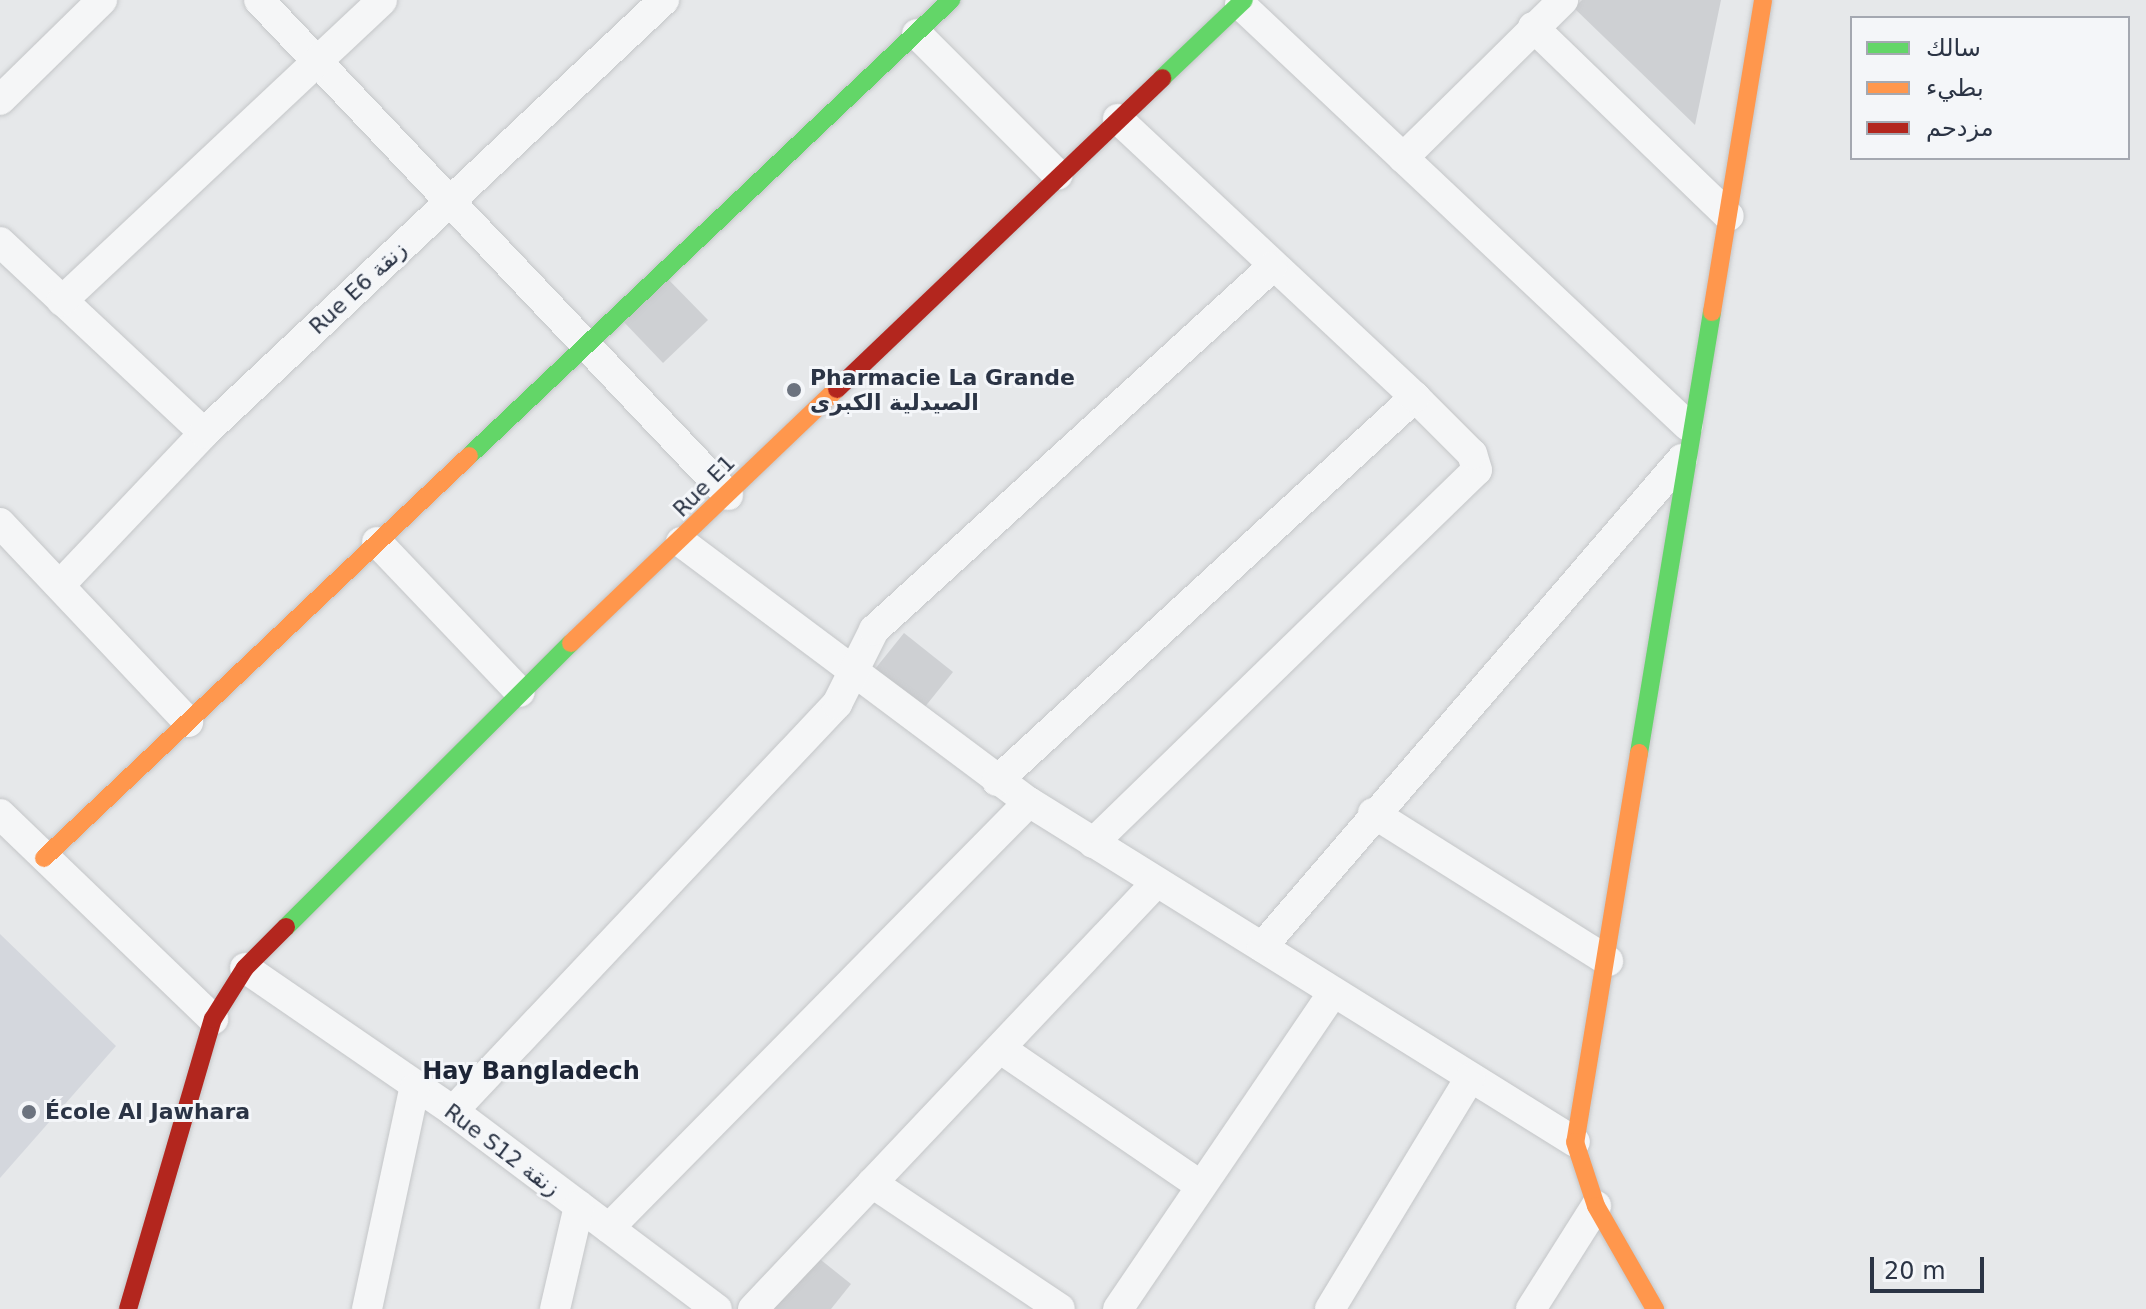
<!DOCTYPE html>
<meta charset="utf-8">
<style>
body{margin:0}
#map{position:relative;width:2146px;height:1309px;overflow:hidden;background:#e6e8ea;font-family:"DejaVu Sans",Vazirmatn,sans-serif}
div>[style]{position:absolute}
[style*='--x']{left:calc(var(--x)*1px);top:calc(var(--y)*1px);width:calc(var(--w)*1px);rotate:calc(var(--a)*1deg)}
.built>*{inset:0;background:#d4d7dd}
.building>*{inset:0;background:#ced0d3}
.roads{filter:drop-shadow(0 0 2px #c4c6c8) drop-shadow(0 0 2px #c4c6c8)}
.street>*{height:30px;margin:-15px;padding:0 15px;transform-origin:15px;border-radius:15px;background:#f5f6f7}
.fast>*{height:18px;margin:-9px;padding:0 9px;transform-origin:9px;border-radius:9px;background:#63d668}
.slow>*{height:18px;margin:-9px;padding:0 9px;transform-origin:9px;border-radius:9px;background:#ff974d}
.jam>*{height:18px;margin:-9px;padding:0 9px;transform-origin:9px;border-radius:9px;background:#b3261e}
.dots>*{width:22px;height:22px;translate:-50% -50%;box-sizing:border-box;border:4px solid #f4f6f9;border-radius:50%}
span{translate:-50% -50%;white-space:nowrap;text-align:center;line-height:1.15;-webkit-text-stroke:6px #f4f6f9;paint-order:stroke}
.street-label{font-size:22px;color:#2b3445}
.poi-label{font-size:22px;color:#2b3445;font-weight:700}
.left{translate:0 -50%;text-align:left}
.neighbourhood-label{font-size:24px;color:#1d2536;font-weight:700}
.legend{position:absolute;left:1850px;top:16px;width:280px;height:144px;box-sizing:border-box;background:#f4f6f9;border:2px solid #a4a8b1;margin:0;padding:10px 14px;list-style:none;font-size:24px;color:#2b3445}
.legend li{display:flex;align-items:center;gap:16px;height:40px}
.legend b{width:40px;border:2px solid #a4a8b1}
.scale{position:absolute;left:1870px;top:1257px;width:114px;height:36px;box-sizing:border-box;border:4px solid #2b3445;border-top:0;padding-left:10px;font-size:24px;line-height:28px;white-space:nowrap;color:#2b3445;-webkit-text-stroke:6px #f4f6f9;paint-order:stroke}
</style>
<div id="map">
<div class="built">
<div style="clip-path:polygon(0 934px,116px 1046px,0 1178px)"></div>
</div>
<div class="building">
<div style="clip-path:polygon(1582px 0,1721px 0,1695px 125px,1574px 8px)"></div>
<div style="clip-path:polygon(665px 276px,708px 320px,663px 363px,621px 319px)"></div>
<div style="clip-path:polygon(904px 633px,953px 672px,924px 708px,875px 669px)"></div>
<div style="clip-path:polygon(811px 1252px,851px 1284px,831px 1309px,772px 1309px)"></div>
</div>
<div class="roads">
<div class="street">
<div style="--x:259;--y:0;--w:682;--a:46.54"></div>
<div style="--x:1240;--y:4;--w:615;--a:43.29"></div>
<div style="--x:1533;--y:27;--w:272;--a:44"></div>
<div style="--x:917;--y:34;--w:199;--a:45"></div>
<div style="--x:0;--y:100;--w:143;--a:-44.4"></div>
<div style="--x:1403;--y:158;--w:225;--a:-44.6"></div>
<div style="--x:0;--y:242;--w:279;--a:43.1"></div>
<div style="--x:62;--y:301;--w:439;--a:-43.2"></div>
<div style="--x:0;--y:523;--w:274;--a:46.6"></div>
<div style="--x:377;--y:542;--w:207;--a:46.4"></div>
<div style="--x:681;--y:542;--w:434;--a:36.8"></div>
<div style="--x:1029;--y:802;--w:643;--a:31.91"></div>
<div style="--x:60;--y:585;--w:209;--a:-46.5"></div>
<div style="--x:204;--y:433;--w:632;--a:-43.27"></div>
<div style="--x:997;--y:781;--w:568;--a:-42.57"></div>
<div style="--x:1373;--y:813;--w:278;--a:32.2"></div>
<div style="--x:0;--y:814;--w:296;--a:43.9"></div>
<div style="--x:1093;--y:843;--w:535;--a:-44.17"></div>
<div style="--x:1477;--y:470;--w:17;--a:-107"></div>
<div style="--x:1472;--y:454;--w:81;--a:-135"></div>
<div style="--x:1415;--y:397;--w:407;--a:-136.9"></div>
<div style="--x:1262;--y:947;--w:644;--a:-49.28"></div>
<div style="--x:245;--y:968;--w:252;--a:34.5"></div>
<div style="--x:453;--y:1111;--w:330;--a:36.9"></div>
<div style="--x:1004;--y:1051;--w:237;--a:34.4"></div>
<div style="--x:453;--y:1111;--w:560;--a:-46.67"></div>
<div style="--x:837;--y:704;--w:83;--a:-63.4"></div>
<div style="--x:874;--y:630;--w:539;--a:-42.37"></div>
<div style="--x:872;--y:1183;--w:226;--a:33.8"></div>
<div style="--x:609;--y:1228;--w:598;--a:-45.41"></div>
<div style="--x:367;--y:1309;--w:225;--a:-77.9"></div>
<div style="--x:555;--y:1309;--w:106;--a:-76.9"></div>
<div style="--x:753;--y:1309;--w:586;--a:-46.59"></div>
<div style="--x:1118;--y:1309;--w:381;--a:-55.8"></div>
<div style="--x:1330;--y:1309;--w:270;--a:-58.8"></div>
<div style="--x:1531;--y:1309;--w:122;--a:-57.7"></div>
</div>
<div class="fast">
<div style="--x:1162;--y:78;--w:113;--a:-43.6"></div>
<div style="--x:469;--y:456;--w:664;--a:-43.41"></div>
<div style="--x:1639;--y:753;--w:447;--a:-80.6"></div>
<div style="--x:286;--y:927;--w:402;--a:-44.9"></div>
</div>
<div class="slow">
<div style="--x:1712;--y:312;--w:316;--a:-80.7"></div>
<div style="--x:571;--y:643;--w:368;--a:-43.7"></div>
<div style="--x:1639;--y:753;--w:394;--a:99.3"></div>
<div style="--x:1575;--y:1142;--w:67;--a:71.8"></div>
<div style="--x:1596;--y:1206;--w:119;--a:60.2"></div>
<div style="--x:44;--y:858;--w:585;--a:-43.41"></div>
</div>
<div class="jam">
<div style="--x:837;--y:389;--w:450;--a:-43.7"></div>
<div style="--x:128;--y:1309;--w:302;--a:-73.7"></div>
<div style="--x:213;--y:1019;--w:60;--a:-57.9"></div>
<div style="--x:245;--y:968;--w:58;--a:-45"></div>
</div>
</div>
<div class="dots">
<div style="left:794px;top:390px;background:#6c737f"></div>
<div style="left:29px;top:1112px;background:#6c737f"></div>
</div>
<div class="street-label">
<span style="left:358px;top:288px;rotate:-43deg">Rue E6 زنقة</span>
<span style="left:704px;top:486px;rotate:-45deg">Rue E1</span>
<span style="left:502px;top:1150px;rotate:37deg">Rue S12 زنقة</span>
</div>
<div class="poi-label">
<span class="left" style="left:810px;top:390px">Pharmacie La Grande<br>الصيدلية الكبرى</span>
<span class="left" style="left:45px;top:1112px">École Al Jawhara</span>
</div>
<div class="neighbourhood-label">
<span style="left:531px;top:1072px">Hay Bangladech</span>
</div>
<ul class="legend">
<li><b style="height:10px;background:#63d668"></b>سالك</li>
<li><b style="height:10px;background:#ff974d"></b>بطيء</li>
<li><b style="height:10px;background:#b3261e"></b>مزدحم</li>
</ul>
<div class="scale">20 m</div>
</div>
